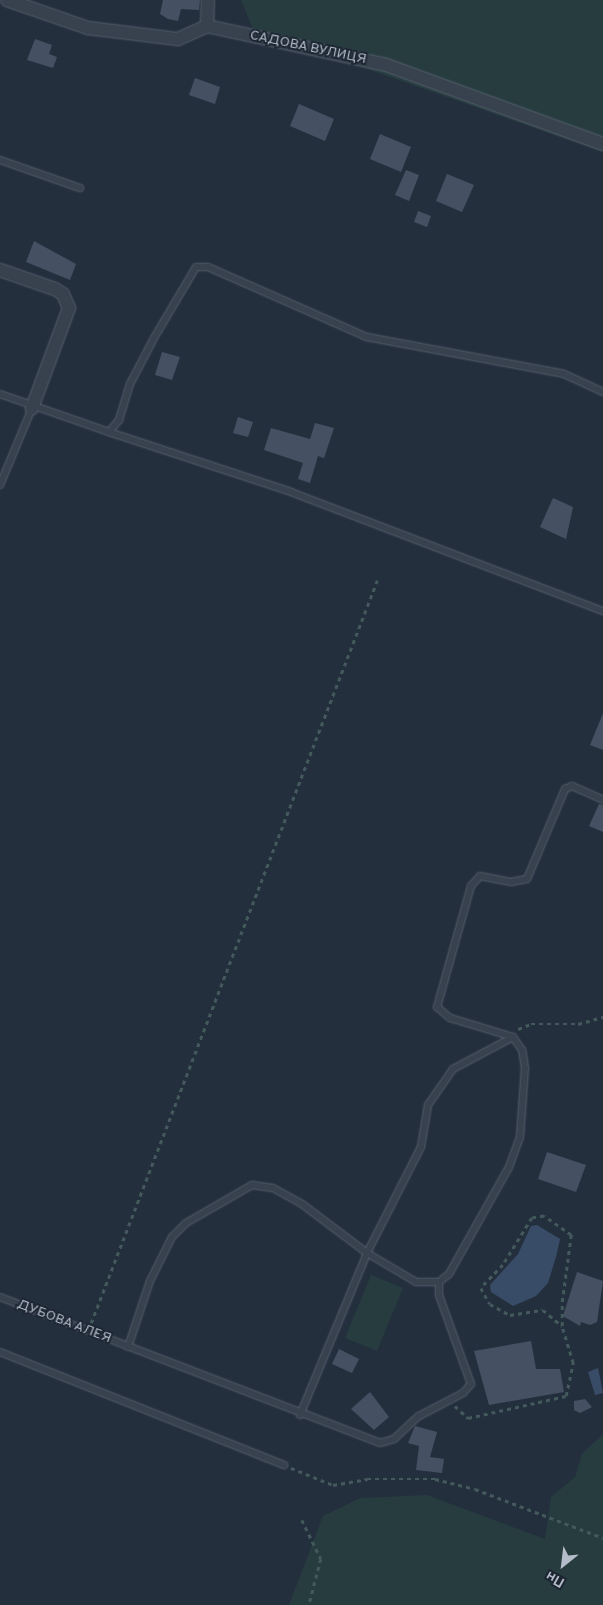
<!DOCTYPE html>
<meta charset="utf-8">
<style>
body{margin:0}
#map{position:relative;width:603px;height:1605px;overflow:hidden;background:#242f3e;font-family:Overpass,sans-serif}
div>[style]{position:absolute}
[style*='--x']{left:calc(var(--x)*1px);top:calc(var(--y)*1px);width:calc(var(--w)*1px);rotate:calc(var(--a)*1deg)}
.green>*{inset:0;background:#263c3f}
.water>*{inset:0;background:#394c67}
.building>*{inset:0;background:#455162}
.path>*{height:2.5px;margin-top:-1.25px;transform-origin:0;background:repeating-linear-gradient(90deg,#44595c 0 4px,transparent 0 8px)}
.roads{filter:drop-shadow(0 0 1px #565f6c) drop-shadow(0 0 1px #565f6c)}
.lane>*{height:6px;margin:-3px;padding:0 3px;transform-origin:3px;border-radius:3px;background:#38414e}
.street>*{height:12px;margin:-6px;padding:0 6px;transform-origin:6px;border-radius:6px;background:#38414e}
span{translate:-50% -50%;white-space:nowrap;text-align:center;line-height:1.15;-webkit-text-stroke:4px #1d2633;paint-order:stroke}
.street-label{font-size:14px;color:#b4bcc9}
.north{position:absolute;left:538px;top:1540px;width:50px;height:50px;-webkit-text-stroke:4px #1d2633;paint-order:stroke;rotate:209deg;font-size:14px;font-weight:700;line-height:20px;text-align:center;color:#b4bcc9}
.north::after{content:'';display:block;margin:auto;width:18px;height:22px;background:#b4bcc9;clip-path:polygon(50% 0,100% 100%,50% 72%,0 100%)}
</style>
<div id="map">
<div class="green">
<div style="clip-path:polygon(241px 0,603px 0,603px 152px,253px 29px)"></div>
<div style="clip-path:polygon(371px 1275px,403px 1288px,377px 1351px,345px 1338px)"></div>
<div style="clip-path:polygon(603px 1434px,603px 1605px,289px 1605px,323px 1516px,360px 1498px,427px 1495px,545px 1539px,551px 1497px,575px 1477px,582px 1454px)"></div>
</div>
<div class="water">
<div style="clip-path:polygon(537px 1225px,560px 1239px,556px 1257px,548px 1283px,536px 1296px,513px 1306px,491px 1292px,490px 1285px,518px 1254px,531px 1226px)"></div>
<div style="clip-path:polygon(598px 1368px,603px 1393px,595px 1395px,588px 1372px)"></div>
</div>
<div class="building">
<div style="clip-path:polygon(163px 0,200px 0,199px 10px,181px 9px,178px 21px,168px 19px,160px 14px)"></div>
<div style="clip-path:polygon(35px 39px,52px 45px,49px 54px,57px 57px,53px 68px,27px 60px)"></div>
<div style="clip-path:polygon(195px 78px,220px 87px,215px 104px,189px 95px)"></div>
<div style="clip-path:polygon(299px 104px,334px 119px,325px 141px,290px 126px)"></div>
<div style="clip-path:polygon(380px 134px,411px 147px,401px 172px,370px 159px)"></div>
<div style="clip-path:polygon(406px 170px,419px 175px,409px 201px,395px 195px)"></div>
<div style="clip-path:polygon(447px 174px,474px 185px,462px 212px,436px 201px)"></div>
<div style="clip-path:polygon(418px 211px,431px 216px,427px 227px,414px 222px)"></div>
<div style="clip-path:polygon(34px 241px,76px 264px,70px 280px,26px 262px)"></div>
<div style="clip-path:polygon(162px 352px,180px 357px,172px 380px,155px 375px)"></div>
<div style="clip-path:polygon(238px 417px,253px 422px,248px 437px,233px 433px)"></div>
<div style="clip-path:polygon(315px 423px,334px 428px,324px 458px,318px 456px,310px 483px,298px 479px,303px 463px,264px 450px,271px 428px,310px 439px)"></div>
<div style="clip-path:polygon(553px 498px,573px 507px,566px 539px,540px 527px)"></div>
<div style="clip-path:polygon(603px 713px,603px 750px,590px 745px)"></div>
<div style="clip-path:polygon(599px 804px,603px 805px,603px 832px,589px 826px)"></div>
<div style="clip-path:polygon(547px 1152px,586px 1165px,576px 1192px,538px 1179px)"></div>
<div style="clip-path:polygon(577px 1272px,603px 1281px,597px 1322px,590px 1325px,581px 1322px,580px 1326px,563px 1316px)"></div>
<div style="clip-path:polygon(531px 1341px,536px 1369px,560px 1369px,564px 1392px,489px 1405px,474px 1351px)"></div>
<div style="clip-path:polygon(339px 1349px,359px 1359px,352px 1373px,332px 1364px)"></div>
<div style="clip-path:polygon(370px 1392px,389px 1417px,374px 1430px,351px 1409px)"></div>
<div style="clip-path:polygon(585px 1399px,592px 1407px,580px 1413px,574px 1410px,574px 1401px)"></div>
<div style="clip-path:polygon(415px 1426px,437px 1432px,430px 1457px,444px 1459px,442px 1473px,416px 1470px,419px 1446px,408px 1443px)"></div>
</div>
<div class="path">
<div style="--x:518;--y:1029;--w:14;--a:-21"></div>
<div style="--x:531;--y:1024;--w:47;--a:0"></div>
<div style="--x:578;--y:1024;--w:26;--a:-16"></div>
<div style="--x:91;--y:1323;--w:798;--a:-68.93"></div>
<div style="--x:455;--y:1406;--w:18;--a:43"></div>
<div style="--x:468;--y:1418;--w:100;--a:-12.7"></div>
<div style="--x:566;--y:1396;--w:34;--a:-78"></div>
<div style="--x:573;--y:1363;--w:39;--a:-107"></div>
<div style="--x:562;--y:1326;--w:24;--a:-90"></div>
<div style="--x:562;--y:1302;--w:68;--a:-82.3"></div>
<div style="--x:571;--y:1235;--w:33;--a:-145"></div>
<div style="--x:544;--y:1216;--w:12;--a:171"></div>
<div style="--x:532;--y:1218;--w:55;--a:121.7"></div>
<div style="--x:503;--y:1265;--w:32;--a:134"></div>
<div style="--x:481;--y:1288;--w:18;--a:61"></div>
<div style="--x:490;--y:1304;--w:23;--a:29"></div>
<div style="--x:510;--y:1315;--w:33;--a:-9"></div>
<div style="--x:543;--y:1310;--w:25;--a:40"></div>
<div style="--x:291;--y:1468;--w:45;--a:22"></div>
<div style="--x:333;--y:1485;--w:35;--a:-10"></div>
<div style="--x:367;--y:1479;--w:68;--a:0"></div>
<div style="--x:435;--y:1479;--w:41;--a:14"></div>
<div style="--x:475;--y:1489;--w:137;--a:20.9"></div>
<div style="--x:302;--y:1520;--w:43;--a:64"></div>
<div style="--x:321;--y:1559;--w:48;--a:104.6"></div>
</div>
<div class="roads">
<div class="lane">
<div style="--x:0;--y:160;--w:85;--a:19.3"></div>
<div style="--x:0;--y:394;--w:115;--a:19.2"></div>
<div style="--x:109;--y:432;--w:16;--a:-50"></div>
<div style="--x:119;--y:420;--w:38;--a:-73"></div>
<div style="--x:130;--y:384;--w:52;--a:-62.4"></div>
<div style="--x:154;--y:338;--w:82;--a:-59.4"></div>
<div style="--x:196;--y:267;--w:12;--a:0"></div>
<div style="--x:208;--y:267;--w:174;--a:23.8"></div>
<div style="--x:367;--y:337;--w:200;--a:10.6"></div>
<div style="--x:564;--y:374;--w:43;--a:24.8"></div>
<div style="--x:109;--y:432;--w:192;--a:18.2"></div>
<div style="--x:291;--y:492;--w:334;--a:20.9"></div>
<div style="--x:0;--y:485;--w:83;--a:-67.4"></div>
<div style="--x:0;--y:1297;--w:407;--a:21"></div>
<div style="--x:380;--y:1443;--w:15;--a:-16"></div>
<div style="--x:394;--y:1439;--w:34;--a:-43"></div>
<div style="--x:419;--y:1416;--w:50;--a:-27.6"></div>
<div style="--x:463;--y:1393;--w:12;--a:-48"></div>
<div style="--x:471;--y:1384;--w:95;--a:-109.8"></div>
<div style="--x:439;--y:1295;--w:13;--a:-90"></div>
<div style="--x:128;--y:1347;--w:70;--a:-71.6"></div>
<div style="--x:150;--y:1281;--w:49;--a:-63.4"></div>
<div style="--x:172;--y:1237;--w:20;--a:-45"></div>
<div style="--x:186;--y:1223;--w:76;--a:-29.9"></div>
<div style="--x:252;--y:1185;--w:21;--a:8"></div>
<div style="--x:273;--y:1188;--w:33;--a:29"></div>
<div style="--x:302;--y:1204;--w:81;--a:37"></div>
<div style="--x:367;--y:1253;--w:57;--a:30.6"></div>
<div style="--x:416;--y:1282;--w:23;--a:0"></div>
<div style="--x:439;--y:1282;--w:13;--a:-39"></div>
<div style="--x:449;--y:1274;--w:123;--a:-60.7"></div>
<div style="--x:509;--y:1167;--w:32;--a:-70"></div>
<div style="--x:520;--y:1137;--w:69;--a:-85.9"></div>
<div style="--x:525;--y:1068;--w:18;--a:-99"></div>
<div style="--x:522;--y:1050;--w:16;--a:-125"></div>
<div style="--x:513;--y:1037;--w:66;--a:-163.2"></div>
<div style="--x:450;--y:1018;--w:17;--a:-140"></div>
<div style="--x:437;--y:1007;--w:126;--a:-74.3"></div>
<div style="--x:471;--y:886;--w:13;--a:-48"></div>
<div style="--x:480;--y:876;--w:32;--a:11"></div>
<div style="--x:511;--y:882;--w:16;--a:-11"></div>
<div style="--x:527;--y:879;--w:98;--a:-67.1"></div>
<div style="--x:565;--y:789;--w:8;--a:-23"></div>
<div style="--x:572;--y:786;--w:34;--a:24"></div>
<div style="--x:0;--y:1352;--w:306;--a:21.7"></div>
<div style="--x:300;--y:1415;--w:175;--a:-67.5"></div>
<div style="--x:367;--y:1253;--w:119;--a:-63"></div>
<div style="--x:421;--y:1147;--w:43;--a:-80.5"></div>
<div style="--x:428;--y:1105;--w:44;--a:-55.2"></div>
<div style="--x:453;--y:1069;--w:68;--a:-28.1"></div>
</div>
<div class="street">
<div style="--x:7;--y:0;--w:86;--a:19.1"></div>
<div style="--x:88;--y:28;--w:91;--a:7"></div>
<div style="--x:178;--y:39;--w:32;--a:-24"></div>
<div style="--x:207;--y:26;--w:183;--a:12.3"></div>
<div style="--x:386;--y:65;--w:231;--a:20"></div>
<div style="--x:207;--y:26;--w:26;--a:-88"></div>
<div style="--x:0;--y:270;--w:58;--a:19.1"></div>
<div style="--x:55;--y:289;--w:9;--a:32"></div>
<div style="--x:63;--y:294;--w:15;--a:67"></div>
<div style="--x:69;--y:308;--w:107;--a:110.3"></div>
</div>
</div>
<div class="street-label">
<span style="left:308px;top:48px;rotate:12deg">САДОВА ВУЛИЦЯ</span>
<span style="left:64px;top:1322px;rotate:21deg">ДУБОВА АЛЕЯ</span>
</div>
<div class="north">Пн</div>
</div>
